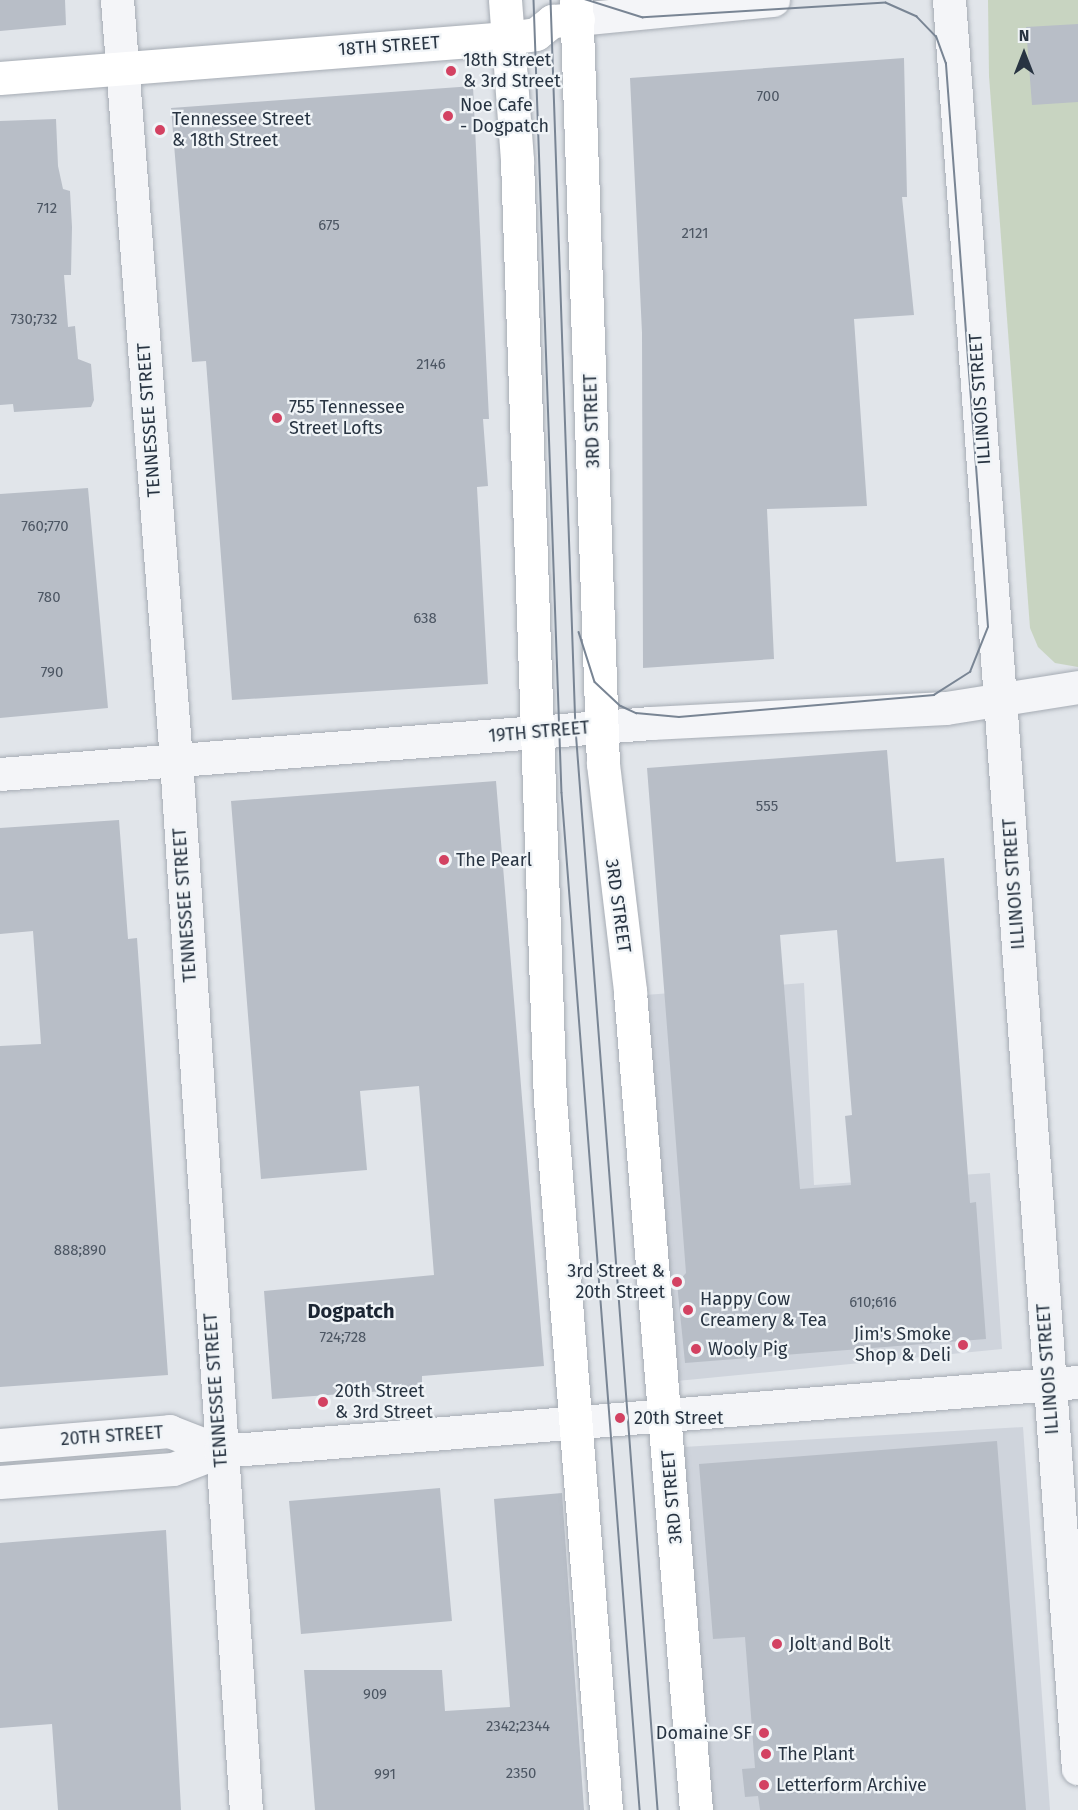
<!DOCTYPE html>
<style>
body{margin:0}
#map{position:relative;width:1078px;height:1810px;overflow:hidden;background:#e1e5ea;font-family:"Fira Sans",sans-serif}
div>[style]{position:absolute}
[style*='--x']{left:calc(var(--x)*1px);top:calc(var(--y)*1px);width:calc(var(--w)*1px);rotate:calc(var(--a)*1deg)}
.built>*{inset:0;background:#cfd4dc}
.green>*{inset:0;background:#c8d4c1}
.building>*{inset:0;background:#b8bec7}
.roads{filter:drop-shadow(0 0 2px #a6acb4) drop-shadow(0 0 2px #a6acb4)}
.minor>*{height:33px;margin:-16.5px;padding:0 16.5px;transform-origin:16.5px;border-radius:16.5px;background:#f4f5f8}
.major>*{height:33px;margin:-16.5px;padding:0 16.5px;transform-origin:16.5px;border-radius:16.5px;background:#fff}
.tram>*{height:1.5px;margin:-0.75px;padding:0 0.75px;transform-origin:0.75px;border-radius:0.75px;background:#798594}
.dots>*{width:16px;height:16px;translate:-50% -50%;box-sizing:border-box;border:3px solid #f0f4f7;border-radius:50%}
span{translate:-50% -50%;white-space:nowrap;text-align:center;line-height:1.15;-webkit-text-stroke:4.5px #f0f4f7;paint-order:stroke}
.number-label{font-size:15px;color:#4c5663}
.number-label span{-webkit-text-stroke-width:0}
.street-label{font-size:18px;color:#283442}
.poi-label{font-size:18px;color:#283442}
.left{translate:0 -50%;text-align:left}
.right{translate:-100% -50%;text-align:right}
.neighbourhood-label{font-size:20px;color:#1b2533;font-weight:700}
.north{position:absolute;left:994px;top:24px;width:60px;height:60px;-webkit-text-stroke:4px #f0f4f7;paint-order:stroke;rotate:0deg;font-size:16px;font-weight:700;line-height:24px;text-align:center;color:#283442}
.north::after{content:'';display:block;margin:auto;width:21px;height:27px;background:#283442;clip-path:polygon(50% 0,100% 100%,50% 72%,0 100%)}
</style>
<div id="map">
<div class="built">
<div style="clip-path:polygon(804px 983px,814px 1185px,990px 1173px,1002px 1349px,677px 1381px,645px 995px)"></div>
<div style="clip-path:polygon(1023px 1427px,1050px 1810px,709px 1810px,683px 1447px)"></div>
</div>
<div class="green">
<div style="clip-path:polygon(988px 0,1078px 0,1078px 667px,1055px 663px,1038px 647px,1030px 628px,989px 76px)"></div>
</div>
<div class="building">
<div style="clip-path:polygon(0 0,65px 0,66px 25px,0 31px)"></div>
<div style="clip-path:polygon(1078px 24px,1078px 102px,1032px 105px,1026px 27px)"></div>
<div style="clip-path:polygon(904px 58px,907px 197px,902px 197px,914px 315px,854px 319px,867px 506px,767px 509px,774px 659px,643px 668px,642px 333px,630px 78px)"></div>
<div style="clip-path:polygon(473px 86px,489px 419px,483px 419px,488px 486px,477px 487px,488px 684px,232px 700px,206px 361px,192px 362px,171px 108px)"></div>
<div style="clip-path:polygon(56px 119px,58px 166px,63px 189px,70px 191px,72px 227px,71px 275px,64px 275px,68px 327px,75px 326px,78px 359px,91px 364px,94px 400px,91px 407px,14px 412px,13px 404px,0 405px,0 121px)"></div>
<div style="clip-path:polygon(88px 488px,108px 708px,0 718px,0 494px)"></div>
<div style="clip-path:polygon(evenodd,887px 750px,896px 862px,944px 858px,970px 1203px,976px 1202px,986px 1339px,685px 1363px,677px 1283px,686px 1273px,647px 768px,887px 750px,837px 930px,852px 1115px,845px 1116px,851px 1185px,800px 1189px,780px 935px,837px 930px)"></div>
<div style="clip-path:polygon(496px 781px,544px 1366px,422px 1376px,422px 1385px,412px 1389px,272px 1399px,264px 1291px,434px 1275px,419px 1086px,360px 1091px,367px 1170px,261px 1179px,231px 801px)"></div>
<div style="clip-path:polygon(119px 820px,128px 939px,137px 938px,168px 1375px,0 1387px,0 1046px,41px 1044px,33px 931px,0 934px,0 828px)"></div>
<div style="clip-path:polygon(997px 1441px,1026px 1810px,760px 1810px,758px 1796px,745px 1797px,742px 1769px,755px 1768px,745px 1637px,713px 1639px,699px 1464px)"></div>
<div style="clip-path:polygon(440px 1488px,452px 1621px,301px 1634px,289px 1501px)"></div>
<div style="clip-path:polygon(562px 1493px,584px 1810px,315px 1810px,304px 1670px,442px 1670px,445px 1711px,510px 1707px,494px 1499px)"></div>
<div style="clip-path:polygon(166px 1530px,181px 1810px,58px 1810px,52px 1724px,0 1728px,0 1543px)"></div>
</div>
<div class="roads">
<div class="minor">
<div style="--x:117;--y:0;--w:762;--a:85.56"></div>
<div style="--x:176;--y:760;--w:1052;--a:86.19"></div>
<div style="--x:949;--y:0;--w:1773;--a:85.83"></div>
<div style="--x:578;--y:19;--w:196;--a:-5.6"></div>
<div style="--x:0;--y:774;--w:653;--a:-4.48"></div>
<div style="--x:651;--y:723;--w:295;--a:-2.9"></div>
<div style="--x:946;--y:708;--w:134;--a:-9"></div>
<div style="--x:0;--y:1445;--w:170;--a:-4.7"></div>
<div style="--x:169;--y:1431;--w:55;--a:21.4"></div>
<div style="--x:0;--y:1482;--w:173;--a:-4.3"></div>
<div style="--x:173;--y:1469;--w:50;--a:-21"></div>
<div style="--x:220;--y:1451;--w:861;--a:-4.6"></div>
</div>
<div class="major">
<div style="--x:505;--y:0;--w:161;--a:85.7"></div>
<div style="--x:517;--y:161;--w:940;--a:87.99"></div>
<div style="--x:550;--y:1100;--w:712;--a:85.49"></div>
<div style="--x:576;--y:0;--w:764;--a:87.98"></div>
<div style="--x:603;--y:764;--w:230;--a:83.2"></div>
<div style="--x:630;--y:992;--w:821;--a:85.39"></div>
<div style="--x:0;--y:78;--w:510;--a:-4.5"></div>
<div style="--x:508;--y:38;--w:28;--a:-8"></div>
<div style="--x:536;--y:34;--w:21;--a:-39"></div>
<div style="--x:552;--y:21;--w:26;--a:-4"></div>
</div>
</div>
<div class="tram">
<div style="--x:534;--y:0;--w:793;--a:87.98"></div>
<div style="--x:562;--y:793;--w:1020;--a:85.61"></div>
<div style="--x:551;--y:0;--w:729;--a:88.04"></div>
<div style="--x:576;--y:729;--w:1084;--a:85.66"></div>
<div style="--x:579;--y:632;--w:52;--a:72.3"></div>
<div style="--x:595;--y:682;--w:35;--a:43"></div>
<div style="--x:621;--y:706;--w:17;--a:25"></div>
<div style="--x:636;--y:713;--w:43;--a:5.3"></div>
<div style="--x:679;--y:717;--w:256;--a:-4.9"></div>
<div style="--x:934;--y:695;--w:43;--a:-32.6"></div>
<div style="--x:970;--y:672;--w:48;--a:-68.2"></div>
<div style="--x:988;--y:627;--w:565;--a:-94.27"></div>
<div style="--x:946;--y:64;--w:29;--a:-110"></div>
<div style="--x:936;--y:37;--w:28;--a:-134"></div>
<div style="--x:917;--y:17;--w:34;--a:-156"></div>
<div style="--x:886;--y:3;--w:243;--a:176.5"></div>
<div style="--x:643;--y:18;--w:60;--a:-162.5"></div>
</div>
<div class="dots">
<div style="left:451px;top:71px;background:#d34262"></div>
<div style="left:448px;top:116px;background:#d34262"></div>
<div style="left:160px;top:130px;background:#d34262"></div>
<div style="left:277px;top:418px;background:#d34262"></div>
<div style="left:444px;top:860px;background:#d34262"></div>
<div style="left:677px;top:1282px;background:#d34262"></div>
<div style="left:688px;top:1310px;background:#d34262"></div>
<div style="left:963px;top:1345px;background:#d34262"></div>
<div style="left:696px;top:1349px;background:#d34262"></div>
<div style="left:323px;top:1402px;background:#d34262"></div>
<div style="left:620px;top:1418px;background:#d34262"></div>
<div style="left:777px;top:1644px;background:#d34262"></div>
<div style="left:764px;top:1733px;background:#d34262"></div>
<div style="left:766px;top:1754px;background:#d34262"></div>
<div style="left:764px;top:1785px;background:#d34262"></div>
</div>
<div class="number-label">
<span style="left:768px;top:97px">700</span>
<span style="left:47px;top:209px">712</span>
<span style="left:329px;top:226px">675</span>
<span style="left:695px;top:234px">2121</span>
<span style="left:34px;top:320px">730;732</span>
<span style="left:431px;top:365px">2146</span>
<span style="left:45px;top:527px">760;770</span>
<span style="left:49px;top:598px">780</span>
<span style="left:425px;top:619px">638</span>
<span style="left:52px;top:673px">790</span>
<span style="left:767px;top:807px">555</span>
<span style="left:80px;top:1251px">888;890</span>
<span style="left:873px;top:1303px">610;616</span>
<span style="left:343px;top:1338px">724;728</span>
<span style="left:375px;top:1695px">909</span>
<span style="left:518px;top:1727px">2342;2344</span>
<span style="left:521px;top:1774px">2350</span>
<span style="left:385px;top:1775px">991</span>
</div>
<div class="street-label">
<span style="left:389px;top:46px;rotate:-4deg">18TH STREET</span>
<span style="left:980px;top:399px;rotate:-94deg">ILLINOIS STREET</span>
<span style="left:149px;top:420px;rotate:-94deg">TENNESSEE STREET</span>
<span style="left:592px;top:421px;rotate:-92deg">3RD STREET</span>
<span style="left:539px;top:732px;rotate:-5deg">19TH STREET</span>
<span style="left:1014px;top:884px;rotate:-94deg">ILLINOIS STREET</span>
<span style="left:185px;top:905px;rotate:-94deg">TENNESSEE STREET</span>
<span style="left:618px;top:906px;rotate:82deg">3RD STREET</span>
<span style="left:1048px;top:1369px;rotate:-94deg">ILLINOIS STREET</span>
<span style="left:216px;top:1390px;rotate:-94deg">TENNESSEE STREET</span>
<span style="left:112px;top:1436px;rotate:-4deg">20TH STREET</span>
<span style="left:672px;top:1497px;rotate:-95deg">3RD STREET</span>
</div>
<div class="poi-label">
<span class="left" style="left:463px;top:71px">18th Street<br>&amp; 3rd Street</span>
<span class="left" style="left:460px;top:116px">Noe Cafe<br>- Dogpatch</span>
<span class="left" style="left:172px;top:130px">Tennessee Street<br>&amp; 18th Street</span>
<span class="left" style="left:289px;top:418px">755 Tennessee<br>Street Lofts</span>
<span class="left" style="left:456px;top:860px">The Pearl</span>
<span class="right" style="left:665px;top:1282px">3rd Street &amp;<br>20th Street</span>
<span class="left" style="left:700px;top:1310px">Happy Cow<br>Creamery &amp; Tea</span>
<span class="right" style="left:951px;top:1345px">Jim's Smoke<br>Shop &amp; Deli</span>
<span class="left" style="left:708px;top:1349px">Wooly Pig</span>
<span class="left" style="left:335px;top:1402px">20th Street<br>&amp; 3rd Street</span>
<span class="left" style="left:634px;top:1418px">20th Street</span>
<span class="left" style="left:789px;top:1644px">Jolt and Bolt</span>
<span class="right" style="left:752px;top:1733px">Domaine SF</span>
<span class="left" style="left:778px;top:1754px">The Plant</span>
<span class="left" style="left:776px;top:1785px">Letterform Archive</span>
</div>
<div class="neighbourhood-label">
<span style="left:351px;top:1311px">Dogpatch</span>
</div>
<div class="north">N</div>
</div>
